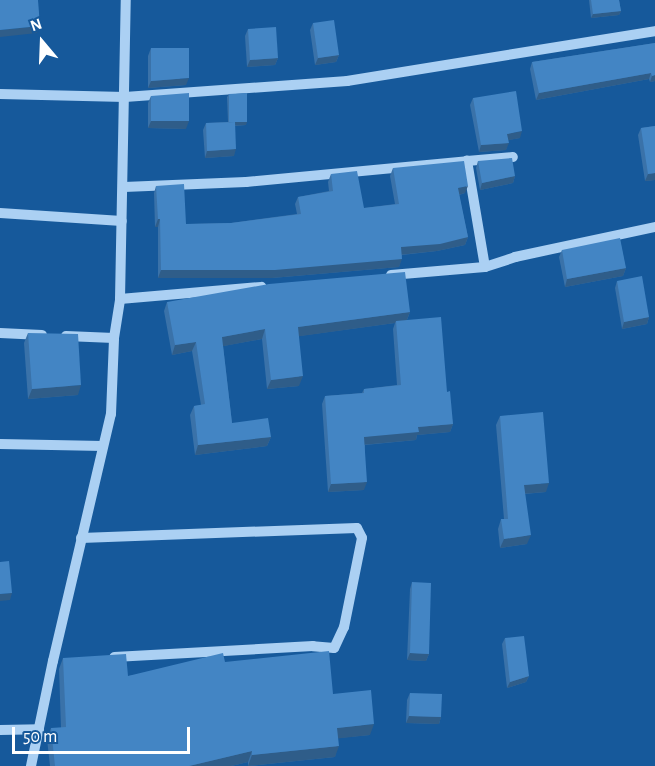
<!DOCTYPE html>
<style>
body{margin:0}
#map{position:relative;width:655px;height:766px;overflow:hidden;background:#16599b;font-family:"Alegreya Sans",sans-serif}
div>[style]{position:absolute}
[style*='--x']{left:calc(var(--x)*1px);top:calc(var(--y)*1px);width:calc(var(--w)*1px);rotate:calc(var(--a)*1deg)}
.minor>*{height:10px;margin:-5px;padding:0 5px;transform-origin:5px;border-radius:5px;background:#abd0f3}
.wall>*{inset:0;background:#3a72a9}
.shaded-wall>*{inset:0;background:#2f5d89}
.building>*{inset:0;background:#4385c4}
span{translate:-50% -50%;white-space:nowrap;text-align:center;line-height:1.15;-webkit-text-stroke:5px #16599b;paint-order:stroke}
.north{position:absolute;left:12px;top:12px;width:60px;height:60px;-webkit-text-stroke:4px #16599b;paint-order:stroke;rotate:341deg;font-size:16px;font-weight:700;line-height:24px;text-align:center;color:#fff}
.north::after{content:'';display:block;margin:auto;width:21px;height:27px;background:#fff;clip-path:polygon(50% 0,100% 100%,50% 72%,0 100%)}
.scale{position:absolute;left:12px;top:727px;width:178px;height:27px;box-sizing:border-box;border:3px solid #fff;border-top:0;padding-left:8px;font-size:18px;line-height:21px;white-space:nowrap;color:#fff;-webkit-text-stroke:4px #16599b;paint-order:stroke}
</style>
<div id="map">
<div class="minor">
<div style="--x:0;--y:94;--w:125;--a:1.4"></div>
<div style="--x:125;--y:97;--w:223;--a:-4.1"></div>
<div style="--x:347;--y:81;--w:312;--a:-9.2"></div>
<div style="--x:124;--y:187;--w:122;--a:-2.3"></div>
<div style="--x:246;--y:182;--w:222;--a:-5.4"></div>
<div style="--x:0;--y:213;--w:122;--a:3.8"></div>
<div style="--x:485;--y:267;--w:108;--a:-99.6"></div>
<div style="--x:467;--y:161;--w:46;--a:-5"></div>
<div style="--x:391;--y:275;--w:94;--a:-4.9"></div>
<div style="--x:485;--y:267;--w:32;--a:-18"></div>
<div style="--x:515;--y:257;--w:143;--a:-12.1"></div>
<div style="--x:120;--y:299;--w:142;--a:-4.9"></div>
<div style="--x:0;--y:333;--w:42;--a:2.7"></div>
<div style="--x:66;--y:336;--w:48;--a:2.4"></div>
<div style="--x:0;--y:444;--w:103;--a:1.1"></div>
<div style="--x:81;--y:538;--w:276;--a:-2.1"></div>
<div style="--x:357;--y:528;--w:11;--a:63"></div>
<div style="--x:362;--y:538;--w:91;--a:101.4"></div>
<div style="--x:344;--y:627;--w:23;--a:115"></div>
<div style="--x:334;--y:648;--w:21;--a:-175"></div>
<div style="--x:313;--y:646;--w:199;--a:176.8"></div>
<div style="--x:0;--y:730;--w:39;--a:-1"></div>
<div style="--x:31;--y:766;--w:107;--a:-78.2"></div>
<div style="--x:53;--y:661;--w:254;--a:-76.8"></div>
<div style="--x:111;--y:414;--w:76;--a:-87.7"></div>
<div style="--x:114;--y:338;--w:39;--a:-81"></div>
<div style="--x:120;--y:299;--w:299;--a:-88.9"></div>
</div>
<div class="wall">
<div style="clip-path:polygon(589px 0,619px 0,621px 11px,619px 15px,591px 18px)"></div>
<div style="clip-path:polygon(313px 23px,339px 55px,336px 62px,315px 65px,310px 30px)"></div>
<div style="clip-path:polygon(248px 29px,278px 58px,275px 65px,247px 67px,245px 36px)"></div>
<div style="clip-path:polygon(655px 43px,655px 81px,650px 82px,649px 79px,536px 100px,530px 69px,532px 62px)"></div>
<div style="clip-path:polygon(151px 48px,186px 85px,148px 88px,148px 56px)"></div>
<div style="clip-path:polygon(229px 94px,246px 125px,235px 126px,234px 156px,205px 158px,203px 130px,206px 123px,228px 122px,227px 97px)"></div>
<div style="clip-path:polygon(151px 96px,186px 129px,148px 128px,148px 103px)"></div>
<div style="clip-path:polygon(473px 98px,520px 138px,508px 140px,506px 150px,479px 152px,470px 105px)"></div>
<div style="clip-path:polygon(655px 126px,655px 180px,645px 181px,638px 135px,641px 128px)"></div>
<div style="clip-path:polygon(478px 161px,515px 176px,513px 183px,480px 190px,476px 168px)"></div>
<div style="clip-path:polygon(393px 168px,465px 193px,459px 195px,468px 237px,465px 245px,437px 251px,402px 255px,399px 267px,272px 278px,158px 278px,158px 227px,155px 227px,154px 193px,156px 186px,186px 224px,231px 223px,297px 214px,295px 204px,298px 197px,329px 191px,328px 182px,331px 174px,364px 208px,395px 204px,390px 176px)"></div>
<div style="clip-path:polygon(562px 250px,626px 268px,623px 276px,565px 287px,559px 257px)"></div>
<div style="clip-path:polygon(617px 281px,649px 317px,647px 324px,622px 329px,615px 288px)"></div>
<div style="clip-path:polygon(167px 302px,410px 312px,407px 320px,447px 392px,453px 424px,450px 432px,417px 435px,416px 440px,365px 445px,364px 490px,328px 492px,322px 404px,325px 396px,362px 393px,364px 389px,397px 385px,393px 329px,395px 323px,299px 336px,299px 386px,267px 389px,262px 339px,223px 346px,232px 423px,271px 437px,267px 446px,195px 455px,190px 415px,194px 406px,201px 405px,192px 351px,172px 355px,164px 311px)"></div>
<div style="clip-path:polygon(28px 333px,78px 395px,28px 399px,24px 343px)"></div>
<div style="clip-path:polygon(500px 416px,546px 492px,525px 494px,527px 544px,500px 548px,498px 529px,501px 519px,504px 519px,496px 425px)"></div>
<div style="clip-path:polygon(412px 582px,429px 654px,426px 661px,407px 660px,410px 589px)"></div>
<div style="clip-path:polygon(505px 638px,529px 676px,526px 682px,507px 688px,502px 644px)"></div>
<div style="clip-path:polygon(63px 658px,128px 676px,225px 662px,333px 694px,370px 735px,338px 738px,335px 757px,248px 766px,248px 762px,231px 766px,50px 766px,47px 739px,51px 728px,61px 728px,59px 669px)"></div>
<div style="clip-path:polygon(410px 693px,441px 717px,439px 724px,406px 723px,407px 700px)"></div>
</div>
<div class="shaded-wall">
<div style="clip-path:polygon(621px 11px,619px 15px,591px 18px,593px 14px)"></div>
<div style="clip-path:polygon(40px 26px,37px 33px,0 37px,0 30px)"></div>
<div style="clip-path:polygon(339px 55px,336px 62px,315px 65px,318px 58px)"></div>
<div style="clip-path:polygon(278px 58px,275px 65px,247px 67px,250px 60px)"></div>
<div style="clip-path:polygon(651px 73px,649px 79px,536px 100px,539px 93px)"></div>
<div style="clip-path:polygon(655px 75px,655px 81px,650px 82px,652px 76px)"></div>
<div style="clip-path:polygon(189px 78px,186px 85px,148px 88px,151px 81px)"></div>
<div style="clip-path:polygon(151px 121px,189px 121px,186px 129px,148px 128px)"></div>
<div style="clip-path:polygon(229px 122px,247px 122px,246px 125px,228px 126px)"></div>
<div style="clip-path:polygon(522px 131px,520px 138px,504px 141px,507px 134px)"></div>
<div style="clip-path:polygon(509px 143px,506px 150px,479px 152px,481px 145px)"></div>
<div style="clip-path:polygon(236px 149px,234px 156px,205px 158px,207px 151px)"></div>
<div style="clip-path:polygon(655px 173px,655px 180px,645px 181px,648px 174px)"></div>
<div style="clip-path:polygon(515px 176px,513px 183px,480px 190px,482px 183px)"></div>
<div style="clip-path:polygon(468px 186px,465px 193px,455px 196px,458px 188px)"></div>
<div style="clip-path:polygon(158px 219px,160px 219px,158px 227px,155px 227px)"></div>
<div style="clip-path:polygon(468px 237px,465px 245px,437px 251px,398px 255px,401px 247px)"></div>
<div style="clip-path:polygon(402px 259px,399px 267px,272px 278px,158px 278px,161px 270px)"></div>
<div style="clip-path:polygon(626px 268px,623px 276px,565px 287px,567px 279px)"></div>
<div style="clip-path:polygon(410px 312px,406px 322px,396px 321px,395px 323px,294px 337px,298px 327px)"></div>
<div style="clip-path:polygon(649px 317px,647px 324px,622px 329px,624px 322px)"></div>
<div style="clip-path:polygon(265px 329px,262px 339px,219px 347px,222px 337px)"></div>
<div style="clip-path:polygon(196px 342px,192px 351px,172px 355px,175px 345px)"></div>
<div style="clip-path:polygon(303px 376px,299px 386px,267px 389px,271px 380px)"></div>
<div style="clip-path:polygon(81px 385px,78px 395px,28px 399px,32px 389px)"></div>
<div style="clip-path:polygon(453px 424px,450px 432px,417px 435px,416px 440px,361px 445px,364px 437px,418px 427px)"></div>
<div style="clip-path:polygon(271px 437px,267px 446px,195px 455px,198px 445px)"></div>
<div style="clip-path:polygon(367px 482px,364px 490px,328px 492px,331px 484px)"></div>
<div style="clip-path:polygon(549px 483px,546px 492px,521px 494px,524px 485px)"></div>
<div style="clip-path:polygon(531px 535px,527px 544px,500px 548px,504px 539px)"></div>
<div style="clip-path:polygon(12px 593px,10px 600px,0 601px,0 594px)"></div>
<div style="clip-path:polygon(410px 653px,429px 654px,426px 661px,407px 660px)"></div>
<div style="clip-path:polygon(529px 676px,526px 682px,507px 688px,510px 682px)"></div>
<div style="clip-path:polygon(409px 716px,441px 717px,439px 724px,406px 723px)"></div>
<div style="clip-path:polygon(374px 724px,370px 735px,333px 739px,337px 728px)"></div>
<div style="clip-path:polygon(339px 746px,335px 757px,248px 766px,252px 755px)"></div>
<div style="clip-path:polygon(252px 751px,248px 762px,231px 766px,189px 766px)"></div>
</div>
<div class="building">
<div style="clip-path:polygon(0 0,38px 0,40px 26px,0 30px)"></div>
<div style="clip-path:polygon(591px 0,619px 0,621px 11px,593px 14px)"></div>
<div style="clip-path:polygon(334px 20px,339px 55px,318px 58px,313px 23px)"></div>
<div style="clip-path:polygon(276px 27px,278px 58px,250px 60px,248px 29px)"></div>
<div style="clip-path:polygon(655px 43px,655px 75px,652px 76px,651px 73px,539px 93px,532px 62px)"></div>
<div style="clip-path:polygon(151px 48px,189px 48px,189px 78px,151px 81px)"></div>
<div style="clip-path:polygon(516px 91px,522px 131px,507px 134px,509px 143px,481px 145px,473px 98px)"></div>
<div style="clip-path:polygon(189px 93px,189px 121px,151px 121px,151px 96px)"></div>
<div style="clip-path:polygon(247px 93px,247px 122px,229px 122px,229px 94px)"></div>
<div style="clip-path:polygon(235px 122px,236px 149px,207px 151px,206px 123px)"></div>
<div style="clip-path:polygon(655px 126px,655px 173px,648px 174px,641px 128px)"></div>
<div style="clip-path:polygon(512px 158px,515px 176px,482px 183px,478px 161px)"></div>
<div style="clip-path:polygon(464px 161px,468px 186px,458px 188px,468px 237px,440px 244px,401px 247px,402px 259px,275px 270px,161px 270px,160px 219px,158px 219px,156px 186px,184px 184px,186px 224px,231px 223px,301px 214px,298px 197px,333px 191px,331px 174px,357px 171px,364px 208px,399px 204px,393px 168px)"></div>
<div style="clip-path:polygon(620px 238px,626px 268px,567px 279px,562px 250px)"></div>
<div style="clip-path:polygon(405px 272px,410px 312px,298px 327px,303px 376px,271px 380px,265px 329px,222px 337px,232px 423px,268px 418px,271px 437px,198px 445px,194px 406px,205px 404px,196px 342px,175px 345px,167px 302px,269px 284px)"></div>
<div style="clip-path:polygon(642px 276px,649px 317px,624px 322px,617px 281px)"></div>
<div style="clip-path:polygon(441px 317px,447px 392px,450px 391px,453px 424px,418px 427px,419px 432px,364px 437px,367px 482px,331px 484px,325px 396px,364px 393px,364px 389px,401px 385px,396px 321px)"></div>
<div style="clip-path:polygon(28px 333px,78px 334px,81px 385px,32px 389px)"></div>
<div style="clip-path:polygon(543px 412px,549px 483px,524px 485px,531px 535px,504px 539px,501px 519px,508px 519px,500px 416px)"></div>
<div style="clip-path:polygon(9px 561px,12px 593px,0 594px,0 562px)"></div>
<div style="clip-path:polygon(412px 582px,431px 583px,429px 654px,410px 653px)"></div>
<div style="clip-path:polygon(524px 636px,529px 676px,510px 682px,505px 638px)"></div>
<div style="clip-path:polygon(329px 651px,333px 694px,371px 690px,374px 724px,337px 728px,339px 746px,252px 755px,252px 751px,189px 766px,55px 766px,51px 728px,66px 727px,63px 658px,126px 654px,128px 676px,223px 653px,225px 662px)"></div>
<div style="clip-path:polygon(410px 693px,442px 694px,441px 717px,409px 716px)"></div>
</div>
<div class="north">N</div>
<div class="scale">50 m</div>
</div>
